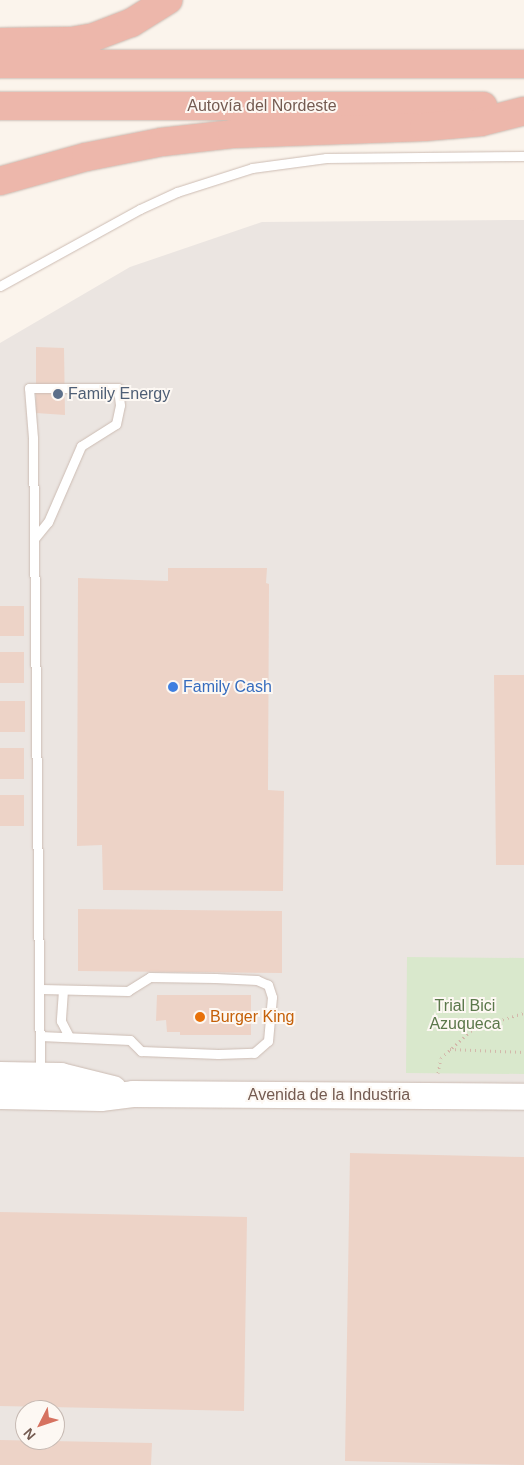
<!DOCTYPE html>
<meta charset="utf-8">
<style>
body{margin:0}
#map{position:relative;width:524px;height:1465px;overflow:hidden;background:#fbf4ec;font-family:Helvetica,sans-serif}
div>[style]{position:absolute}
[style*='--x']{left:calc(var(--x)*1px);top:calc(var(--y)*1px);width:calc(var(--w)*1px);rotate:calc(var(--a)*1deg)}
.industrial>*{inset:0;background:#ebe5e1}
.green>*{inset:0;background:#d9e8cc}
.building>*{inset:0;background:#edd3c7}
.path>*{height:3px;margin-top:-1.5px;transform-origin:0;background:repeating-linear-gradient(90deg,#d3b7aa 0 1px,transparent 0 5px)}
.roads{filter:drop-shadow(0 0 1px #ccbcb3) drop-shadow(0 0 1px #ccbcb3)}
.lane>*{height:9px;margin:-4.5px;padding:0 4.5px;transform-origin:4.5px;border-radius:4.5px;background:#fff}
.secondary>*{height:26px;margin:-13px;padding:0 13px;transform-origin:13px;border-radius:13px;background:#fff}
.highway>*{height:28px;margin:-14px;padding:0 14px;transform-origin:14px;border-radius:14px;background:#edb7ab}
.dots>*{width:14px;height:14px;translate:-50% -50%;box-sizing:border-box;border:2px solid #fdf8f3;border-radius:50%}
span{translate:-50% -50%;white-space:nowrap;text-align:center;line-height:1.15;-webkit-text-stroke:4px #fdf8f3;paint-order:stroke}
.street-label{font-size:16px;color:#745b51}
.service-label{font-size:16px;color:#4e5e75}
.left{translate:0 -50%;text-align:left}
.shop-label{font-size:16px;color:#366cbe}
.park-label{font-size:16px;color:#5b784b}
.food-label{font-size:16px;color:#c56008}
.north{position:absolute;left:15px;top:1400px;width:50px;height:50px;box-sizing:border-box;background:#fdf8f3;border:1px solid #c6b9b2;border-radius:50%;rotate:229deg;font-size:14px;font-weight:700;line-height:20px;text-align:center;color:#745b51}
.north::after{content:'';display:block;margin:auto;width:18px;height:22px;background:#d67260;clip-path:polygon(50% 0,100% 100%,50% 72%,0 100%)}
</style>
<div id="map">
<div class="industrial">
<div style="clip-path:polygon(evenodd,524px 220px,524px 1465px,0 1465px,0 343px,130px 267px,262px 222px,524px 220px,25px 1410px,55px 1410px,55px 1440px,25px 1440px,25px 1410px)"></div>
</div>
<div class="green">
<div style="clip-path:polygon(407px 957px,524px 958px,524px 1074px,406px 1073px)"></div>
</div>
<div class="building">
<div style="clip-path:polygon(36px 347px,64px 348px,65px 415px,36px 413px)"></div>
<div style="clip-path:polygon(168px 568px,267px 568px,266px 583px,269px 584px,268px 790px,284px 791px,283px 891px,103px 890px,102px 845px,77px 846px,78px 578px,168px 581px)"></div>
<div style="clip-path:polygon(0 606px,24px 606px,24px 636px,0 636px)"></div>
<div style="clip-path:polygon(0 652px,24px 652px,24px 683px,0 683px)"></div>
<div style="clip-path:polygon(494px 675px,524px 675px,524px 865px,496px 865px)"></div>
<div style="clip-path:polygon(0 701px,25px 701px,25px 732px,0 732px)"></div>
<div style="clip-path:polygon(0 748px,24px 748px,24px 779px,0 779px)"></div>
<div style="clip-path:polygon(0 795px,24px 795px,24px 826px,0 826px)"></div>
<div style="clip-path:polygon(78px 909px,282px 911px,282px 973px,78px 971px)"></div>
<div style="clip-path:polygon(157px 995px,251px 995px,251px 1035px,180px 1035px,180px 1032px,167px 1032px,166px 1020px,156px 1021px)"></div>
<div style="clip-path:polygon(350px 1153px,524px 1157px,524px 1465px,345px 1461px)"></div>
<div style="clip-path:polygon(0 1212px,247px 1217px,244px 1411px,0 1406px)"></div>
<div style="clip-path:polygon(0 1440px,152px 1443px,151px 1465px,0 1465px)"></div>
</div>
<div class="path">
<div style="--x:450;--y:1049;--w:74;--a:2.3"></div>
<div style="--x:438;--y:1073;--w:15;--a:-79"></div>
<div style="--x:441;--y:1058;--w:45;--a:-42.3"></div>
<div style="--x:474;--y:1028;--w:52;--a:-16.7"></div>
</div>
<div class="roads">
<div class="lane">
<div style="--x:0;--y:286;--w:160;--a:-28.8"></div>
<div style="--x:140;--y:209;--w:41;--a:-24.7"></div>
<div style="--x:177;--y:192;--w:79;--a:-17.7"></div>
<div style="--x:252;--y:168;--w:75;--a:-7.7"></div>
<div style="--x:326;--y:158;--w:198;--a:-0.6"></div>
<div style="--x:34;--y:539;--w:22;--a:-51"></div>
<div style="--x:48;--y:522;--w:83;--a:-66.5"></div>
<div style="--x:81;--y:446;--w:41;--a:-32.2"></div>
<div style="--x:116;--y:424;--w:19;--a:-78"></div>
<div style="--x:120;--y:405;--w:17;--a:-97"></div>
<div style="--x:118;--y:388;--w:89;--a:180"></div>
<div style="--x:29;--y:388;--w:50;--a:85.4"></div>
<div style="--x:33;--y:438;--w:634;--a:89.37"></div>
<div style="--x:63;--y:990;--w:31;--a:94"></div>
<div style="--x:61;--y:1021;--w:18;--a:63"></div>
<div style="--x:40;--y:1036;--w:90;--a:2.5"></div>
<div style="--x:130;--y:1040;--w:16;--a:45"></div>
<div style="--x:141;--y:1051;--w:77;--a:2.2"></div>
<div style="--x:218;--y:1054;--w:36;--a:-2"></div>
<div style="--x:254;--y:1053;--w:18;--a:-41"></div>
<div style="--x:268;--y:1041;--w:44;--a:-84.8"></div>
<div style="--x:272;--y:997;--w:13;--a:-108"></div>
<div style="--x:268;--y:985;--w:12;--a:-156"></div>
<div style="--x:257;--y:980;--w:42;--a:-177.3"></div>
<div style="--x:215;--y:978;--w:65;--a:-179.1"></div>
<div style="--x:150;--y:977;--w:26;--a:148"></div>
<div style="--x:128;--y:991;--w:87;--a:-178.7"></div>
</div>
<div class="secondary">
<div style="--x:0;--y:1075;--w:61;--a:0.9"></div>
<div style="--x:61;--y:1076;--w:54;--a:14"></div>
<div style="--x:0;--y:1096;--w:101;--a:1.1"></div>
<div style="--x:101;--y:1098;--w:32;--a:-7"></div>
<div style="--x:133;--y:1094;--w:391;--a:0.4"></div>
</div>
<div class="highway">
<div style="--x:0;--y:42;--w:72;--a:-0.8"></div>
<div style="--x:72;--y:41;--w:22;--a:-10"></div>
<div style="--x:94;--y:37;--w:40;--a:-21"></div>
<div style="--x:131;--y:23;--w:44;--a:-31.9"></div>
<div style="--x:0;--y:64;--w:524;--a:0"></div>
<div style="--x:0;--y:106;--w:483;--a:0"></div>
<div style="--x:0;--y:181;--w:89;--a:-15.6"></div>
<div style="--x:86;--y:157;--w:77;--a:-11.2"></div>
<div style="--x:162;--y:142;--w:70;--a:-6.5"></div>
<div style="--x:232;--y:134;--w:192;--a:-2.1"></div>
<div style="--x:424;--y:127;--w:57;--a:-5"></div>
<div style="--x:481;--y:122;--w:44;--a:-14.3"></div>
</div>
</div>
<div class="dots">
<div style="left:58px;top:394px;background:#5c6f8a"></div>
<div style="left:173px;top:687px;background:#3f7fe0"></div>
<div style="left:200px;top:1017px;background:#e8710a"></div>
</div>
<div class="street-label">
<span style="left:262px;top:106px">Autovía del Nordeste</span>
<span style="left:329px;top:1095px">Avenida de la Industria</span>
</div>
<div class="service-label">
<span class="left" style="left:68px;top:394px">Family Energy</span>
</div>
<div class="shop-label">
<span class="left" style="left:183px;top:687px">Family Cash</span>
</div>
<div class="park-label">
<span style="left:465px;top:1015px">Trial Bici<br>Azuqueca</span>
</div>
<div class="food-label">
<span class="left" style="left:210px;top:1017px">Burger King</span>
</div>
<div class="north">N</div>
</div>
